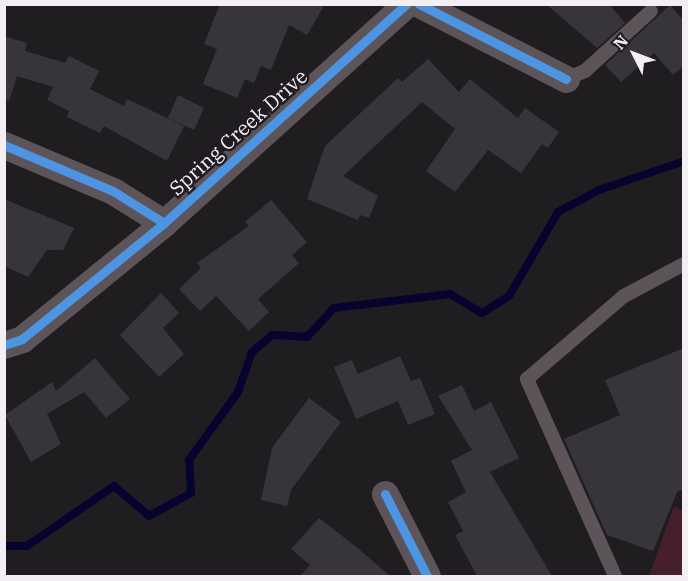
<!DOCTYPE html>
<style>
body{margin:0}
#map{position:relative;width:688px;height:581px;overflow:hidden;background:#201d21;font-family:"IBM Plex Serif",serif}
div>[style]{position:absolute}
[style*='--x']{left:calc(var(--x)*1px);top:calc(var(--y)*1px);width:calc(var(--w)*1px);rotate:calc(var(--a)*1deg)}
.green>*{inset:0;background:#451f2b}
.stream>*{height:8px;margin:-4px;padding:0 4px;transform-origin:4px;border-radius:4px;background:#07032f}
.building>*{inset:0;background:#373539}
.service>*{height:14px;margin:-7px;padding:0 7px;transform-origin:7px;border-radius:7px;background:#5c5459}
.minor>*{height:27px;margin:-13.5px;padding:0 13.5px;transform-origin:13.5px;border-radius:13.5px;background:#5c5459}
.cycleway>*{height:9px;margin:-4.5px;padding:0 4.5px;transform-origin:4.5px;border-radius:4.5px;background:#4d94e3}
span{translate:-50% -50%;white-space:nowrap;text-align:center;line-height:1.15;-webkit-text-stroke:5px #211b23;paint-order:stroke}
.street-label{font-size:20px;color:#f3eef4}
.frame{position:absolute;inset:0;border:6px solid #f3eef4;pointer-events:none}
.north{position:absolute;left:604px;top:24px;width:60px;height:60px;-webkit-text-stroke:4px #211b23;paint-order:stroke;rotate:312deg;font-size:16px;font-weight:700;line-height:24px;text-align:center;color:#f3eef4}
.north::after{content:'';display:block;margin:auto;width:21px;height:27px;background:#f3eef4;clip-path:polygon(50% 0,100% 100%,50% 72%,0 100%)}
</style>
<div id="map">
<div class="green">
<div style="clip-path:polygon(674px 506px,683px 511px,683px 576px,649px 576px)"></div>
</div>
<div class="stream">
<div style="--x:4;--y:546;--w:23;--a:0"></div>
<div style="--x:27;--y:546;--w:106;--a:-34.6"></div>
<div style="--x:114;--y:486;--w:46;--a:40.6"></div>
<div style="--x:149;--y:516;--w:48;--a:-28.7"></div>
<div style="--x:191;--y:493;--w:33;--a:-93"></div>
<div style="--x:189;--y:460;--w:84;--a:-54.2"></div>
<div style="--x:238;--y:392;--w:42;--a:-70.7"></div>
<div style="--x:252;--y:352;--w:26;--a:-40"></div>
<div style="--x:272;--y:335;--w:35;--a:3"></div>
<div style="--x:307;--y:337;--w:40;--a:-47"></div>
<div style="--x:334;--y:308;--w:117;--a:-6.9"></div>
<div style="--x:450;--y:294;--w:37;--a:31"></div>
<div style="--x:482;--y:313;--w:32;--a:-32"></div>
<div style="--x:509;--y:296;--w:97;--a:-59.7"></div>
<div style="--x:558;--y:212;--w:47;--a:-28.2"></div>
<div style="--x:599;--y:190;--w:90;--a:-18.8"></div>
</div>
<div class="building">
<div style="clip-path:polygon(220px 4px,325px 4px,307px 35px,289px 25px,271px 70px,261px 66px,254px 83px,245px 79px,237px 98px,203px 84px,217px 49px,204px 44px)"></div>
<div style="clip-path:polygon(546px 4px,609px 4px,625px 23px,597px 48px)"></div>
<div style="clip-path:polygon(670px 5px,684px 21px,684px 66px,673px 75px,654px 53px,621px 82px,605px 65px)"></div>
<div style="clip-path:polygon(4px 36px,27px 43px,25px 51px,65px 63px,69px 56px,99px 71px,90px 89px,124px 106px,127px 99px,184px 126px,167px 161px,104px 126px,100px 133px,67px 117px,69px 111px,47px 100px,53px 87px,17px 76px,9px 101px,4px 100px)"></div>
<div style="clip-path:polygon(428px 59px,459px 92px,470px 79px,518px 118px,525px 108px,559px 132px,548px 148px,542px 144px,521px 173px,488px 150px,455px 192px,426px 171px,455px 129px,422px 102px,343px 176px,378px 196px,369px 218px,360px 215px,358px 220px,307px 199px,325px 146px,398px 78px,402px 82px)"></div>
<div style="clip-path:polygon(178px 95px,204px 108px,194px 130px,168px 118px)"></div>
<div style="clip-path:polygon(4px 199px,74px 228px,63px 250px,47px 250px,28px 277px,4px 266px)"></div>
<div style="clip-path:polygon(271px 200px,307px 242px,292px 255px,299px 263px,258px 299px,269px 312px,249px 331px,216px 296px,200px 311px,179px 289px,201px 268px,197px 263px,249px 226px,245px 222px)"></div>
<div style="clip-path:polygon(161px 293px,179px 313px,163px 328px,184px 354px,159px 377px,120px 335px)"></div>
<div style="clip-path:polygon(684px 348px,684px 489px,677px 492px,653px 551px,607px 535px,564px 439px,620px 415px,605px 380px)"></div>
<div style="clip-path:polygon(400px 356px,411px 381px,420px 378px,435px 414px,408px 425px,398px 401px,356px 419px,334px 367px,352px 360px,358px 374px)"></div>
<div style="clip-path:polygon(95px 358px,130px 399px,106px 418px,84px 392px,47px 414px,61px 444px,31px 462px,5px 415px,52px 382px,56px 391px)"></div>
<div style="clip-path:polygon(462px 385px,474px 411px,491px 402px,519px 458px,490px 472px,552px 576px,477px 576px,455px 535px,463px 531px,448px 502px,466px 492px,451px 461px,472px 450px,438px 396px)"></div>
<div style="clip-path:polygon(309px 398px,341px 422px,291px 490px,287px 506px,261px 500px,272px 448px)"></div>
<div style="clip-path:polygon(319px 518px,355px 546px,390px 576px,300px 576px,310px 565px,291px 549px)"></div>
</div>
<div class="service">
<div style="--x:566;--y:79;--w:21;--a:-23"></div>
<div style="--x:585;--y:71;--w:89;--a:-42.3"></div>
<div style="--x:615;--y:576;--w:216;--a:-114.1"></div>
<div style="--x:527;--y:379;--w:128;--a:-40.6"></div>
<div style="--x:624;--y:296;--w:68;--a:-28.1"></div>
</div>
<div class="minor">
<div style="--x:419;--y:4;--w:165;--a:27"></div>
<div style="--x:4;--y:145;--w:118;--a:22.9"></div>
<div style="--x:113;--y:191;--w:60;--a:32.1"></div>
<div style="--x:4;--y:345;--w:19;--a:-18"></div>
<div style="--x:22;--y:339;--w:183;--a:-39.2"></div>
<div style="--x:164;--y:223;--w:326;--a:-42.1"></div>
<div style="--x:385;--y:494;--w:92;--a:62.9"></div>
</div>
<div class="cycleway">
<div style="--x:419;--y:4;--w:165;--a:27"></div>
<div style="--x:4;--y:145;--w:118;--a:22.9"></div>
<div style="--x:113;--y:191;--w:60;--a:32.1"></div>
<div style="--x:4;--y:345;--w:19;--a:-18"></div>
<div style="--x:22;--y:339;--w:183;--a:-39.2"></div>
<div style="--x:164;--y:223;--w:326;--a:-42.1"></div>
<div style="--x:385;--y:494;--w:92;--a:62.9"></div>
</div>
<div class="street-label">
<span style="left:238px;top:132px;rotate:-42deg">Spring Creek Drive</span>
</div>
<div class="frame"></div>
<div class="north">N</div>
</div>
